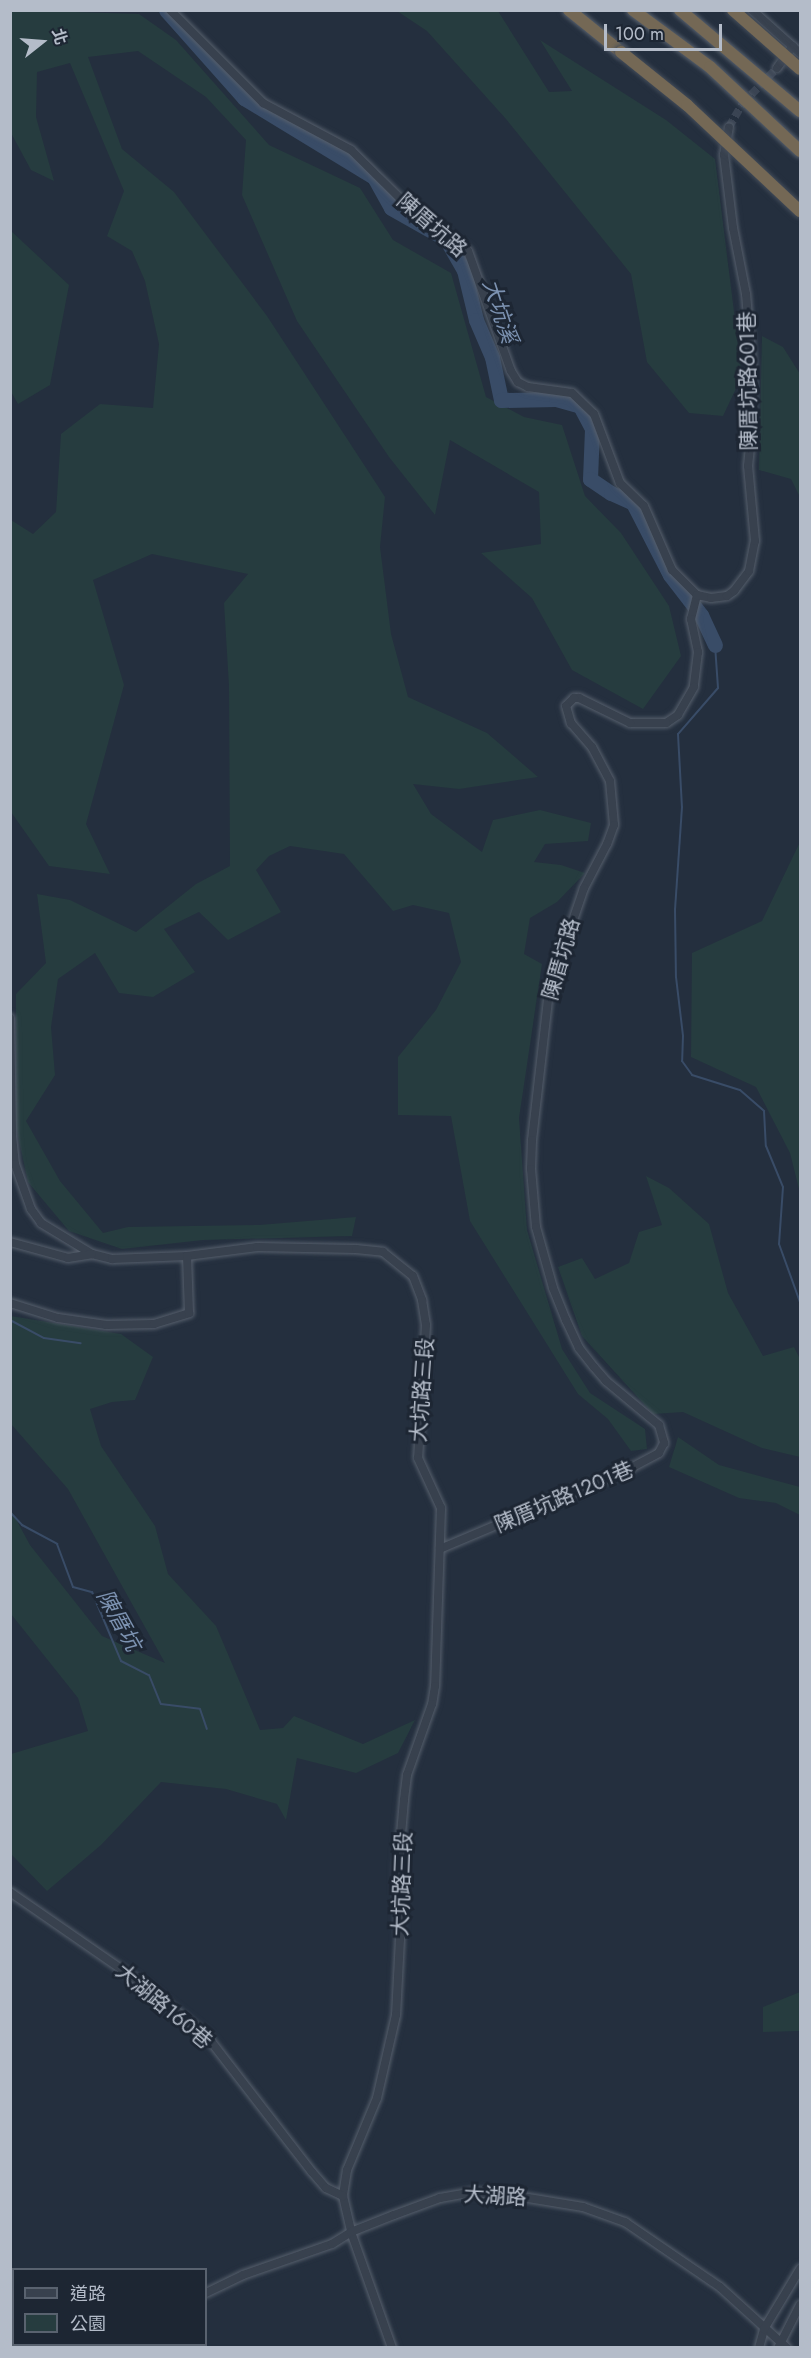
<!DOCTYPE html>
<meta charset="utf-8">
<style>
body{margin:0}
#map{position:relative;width:811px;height:2358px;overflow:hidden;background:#242f3e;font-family:Jost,"Noto Sans TC",sans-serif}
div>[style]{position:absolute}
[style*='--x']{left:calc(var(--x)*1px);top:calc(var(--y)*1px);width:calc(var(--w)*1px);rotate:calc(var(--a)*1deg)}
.green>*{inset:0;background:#263c3f}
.stream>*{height:2px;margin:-1px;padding:0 1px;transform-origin:1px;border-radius:1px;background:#394c67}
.river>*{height:15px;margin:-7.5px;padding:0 7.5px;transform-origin:7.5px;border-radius:7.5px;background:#394c67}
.minor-tunnel>*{height:8px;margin-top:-4px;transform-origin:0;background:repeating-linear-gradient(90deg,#3a4453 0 8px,transparent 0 12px)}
.roads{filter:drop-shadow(0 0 2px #565f6c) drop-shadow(0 0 2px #565f6c)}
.minor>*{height:8px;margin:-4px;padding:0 4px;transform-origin:4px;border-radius:4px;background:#38414e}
.highway>*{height:12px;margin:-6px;padding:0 6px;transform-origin:6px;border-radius:6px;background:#746855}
.bridges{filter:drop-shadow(0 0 2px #434c59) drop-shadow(0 0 2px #434c59)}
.highway-bridge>*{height:12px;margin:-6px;padding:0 6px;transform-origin:6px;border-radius:6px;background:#746855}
span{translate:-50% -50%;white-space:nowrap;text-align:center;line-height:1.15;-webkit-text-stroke:6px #1d2633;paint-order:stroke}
.street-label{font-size:21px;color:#b4bcc9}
.water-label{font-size:22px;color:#7c92b1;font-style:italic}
.frame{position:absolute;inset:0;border:12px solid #b4bcc9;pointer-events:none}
.legend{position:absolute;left:12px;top:2268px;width:195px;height:78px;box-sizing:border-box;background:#1d2633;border:2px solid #59626f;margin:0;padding:8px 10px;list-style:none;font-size:18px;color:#b4bcc9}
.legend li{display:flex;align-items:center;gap:12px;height:30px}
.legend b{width:30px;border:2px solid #59626f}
.north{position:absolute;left:12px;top:12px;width:60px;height:60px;-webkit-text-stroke:4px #1d2633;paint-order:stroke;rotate:73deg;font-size:16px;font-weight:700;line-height:24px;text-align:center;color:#b4bcc9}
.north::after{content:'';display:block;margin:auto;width:21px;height:27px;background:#b4bcc9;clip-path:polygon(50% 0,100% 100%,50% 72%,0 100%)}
.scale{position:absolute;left:604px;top:24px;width:118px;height:27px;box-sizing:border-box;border:3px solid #b4bcc9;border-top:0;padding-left:8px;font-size:18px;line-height:21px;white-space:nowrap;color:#b4bcc9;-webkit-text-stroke:4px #1d2633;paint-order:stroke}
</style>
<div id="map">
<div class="green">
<div style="clip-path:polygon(11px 10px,139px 14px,176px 40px,269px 145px,360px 188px,393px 240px,451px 273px,486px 397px,524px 417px,562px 425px,585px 496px,621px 533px,669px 606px,681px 656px,643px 709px,572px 670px,532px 598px,481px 553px,541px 544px,539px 492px,450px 440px,435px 515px,389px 457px,297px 321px,242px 195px,246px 140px,206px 97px,138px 51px,88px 57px,122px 149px,174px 192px,267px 316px,385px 497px,380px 547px,391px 634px,408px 697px,487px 733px,538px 777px,459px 789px,413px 784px,431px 814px,482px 852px,493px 820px,540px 810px,591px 823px,588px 841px,545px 844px,534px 862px,561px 865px,585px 873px,557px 902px,530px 918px,524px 954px,542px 964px,519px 1118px,527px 1230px,562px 1349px,590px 1393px,645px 1429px,647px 1449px,631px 1451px,608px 1419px,578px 1394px,470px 1221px,451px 1116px,398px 1115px,398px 1057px,436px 1010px,461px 962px,449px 913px,413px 905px,393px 911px,344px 854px,290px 846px,269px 856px,256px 870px,281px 912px,228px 940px,199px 912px,164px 929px,195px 972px,153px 997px,119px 993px,95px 953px,58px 979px,51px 1027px,55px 1075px,26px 1121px,60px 1181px,103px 1233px,128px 1227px,259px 1225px,356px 1217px,352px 1236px,203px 1240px,122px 1249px,69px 1231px,28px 1182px,16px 1127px,16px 994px,46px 963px,37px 894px,70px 900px,136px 932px,196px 884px,230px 866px,229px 686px,224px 603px,248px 574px,152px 554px,93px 580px,124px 685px,86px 824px,110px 874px,49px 866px,11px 812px,11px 520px,33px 534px,56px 512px,61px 434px,100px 404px,153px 408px,159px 344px,145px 281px,132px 251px,107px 236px,124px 191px,70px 63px,37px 72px,36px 117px,54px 181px,31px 170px,11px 133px)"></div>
<div style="clip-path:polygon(397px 11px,498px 11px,549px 92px,572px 91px,540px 40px,666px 120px,715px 159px,742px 376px,723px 416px,689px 413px,647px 362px,631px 274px,506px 119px,427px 31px)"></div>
<div style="clip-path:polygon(10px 230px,69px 285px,50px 385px,18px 404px,10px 390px)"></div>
<div style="clip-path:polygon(762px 336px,783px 347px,800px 374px,800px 497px,791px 479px,759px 470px)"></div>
<div style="clip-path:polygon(800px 842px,800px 1193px,790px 1153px,756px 1087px,691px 1057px,692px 953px,762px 921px)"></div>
<div style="clip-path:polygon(646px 1176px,669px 1188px,709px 1224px,728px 1293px,763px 1356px,794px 1347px,800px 1359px,800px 1457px,762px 1448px,683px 1412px,653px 1414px,582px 1336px,558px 1267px,582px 1258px,595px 1279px,629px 1263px,639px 1232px,662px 1225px)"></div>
<div style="clip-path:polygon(11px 1316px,121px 1334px,153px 1357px,135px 1400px,112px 1402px,90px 1409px,101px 1446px,155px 1526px,168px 1574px,216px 1626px,260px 1730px,283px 1728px,294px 1716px,363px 1744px,415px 1720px,398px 1753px,356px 1773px,297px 1758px,286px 1820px,277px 1804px,226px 1789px,161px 1782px,101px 1845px,47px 1891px,11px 1854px,11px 1754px,88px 1731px,78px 1698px,11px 1614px,11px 1510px,30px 1545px,102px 1636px,165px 1663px,68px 1489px,11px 1424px)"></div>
<div style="clip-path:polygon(678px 1437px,719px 1465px,800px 1487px,800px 1515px,776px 1503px,739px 1498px,669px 1467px)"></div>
<div style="clip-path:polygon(800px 1992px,800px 2031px,763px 2032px,763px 2007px)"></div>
</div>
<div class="stream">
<div style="--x:715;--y:645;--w:43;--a:86"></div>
<div style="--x:718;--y:688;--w:61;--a:131"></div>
<div style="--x:678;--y:734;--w:73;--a:86.9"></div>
<div style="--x:682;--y:807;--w:102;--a:93.9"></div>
<div style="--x:675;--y:909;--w:68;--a:89.2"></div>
<div style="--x:676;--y:977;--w:59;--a:83.2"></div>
<div style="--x:683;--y:1036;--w:25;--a:92"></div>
<div style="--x:682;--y:1061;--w:17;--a:54"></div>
<div style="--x:692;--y:1075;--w:50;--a:17.4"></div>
<div style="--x:740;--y:1090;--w:32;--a:41"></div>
<div style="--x:764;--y:1111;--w:35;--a:87"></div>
<div style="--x:766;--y:1146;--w:44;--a:67.5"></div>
<div style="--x:783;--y:1187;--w:57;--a:94"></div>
<div style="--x:779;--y:1244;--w:62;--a:70.1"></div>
<div style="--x:10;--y:1320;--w:38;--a:28"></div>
<div style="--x:44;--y:1338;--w:37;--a:8"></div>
<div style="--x:10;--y:1512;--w:18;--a:47"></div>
<div style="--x:22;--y:1525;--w:40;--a:28"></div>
<div style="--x:57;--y:1544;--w:46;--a:69.6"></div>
<div style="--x:73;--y:1587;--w:20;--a:15"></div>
<div style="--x:92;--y:1592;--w:75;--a:67.2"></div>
<div style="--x:121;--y:1661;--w:31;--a:27"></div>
<div style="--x:149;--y:1675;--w:31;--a:68"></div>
<div style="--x:161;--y:1704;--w:39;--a:7"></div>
<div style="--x:200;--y:1709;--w:21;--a:71"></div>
</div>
<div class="river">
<div style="--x:166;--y:10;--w:118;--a:48.4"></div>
<div style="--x:244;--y:98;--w:152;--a:31.3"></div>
<div style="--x:374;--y:177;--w:35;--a:61"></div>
<div style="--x:391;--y:208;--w:63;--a:29.4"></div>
<div style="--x:446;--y:239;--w:36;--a:60"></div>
<div style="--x:464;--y:270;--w:51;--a:76.5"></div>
<div style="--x:476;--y:320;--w:40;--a:66.6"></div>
<div style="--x:492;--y:357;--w:44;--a:78.2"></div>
<div style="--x:501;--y:400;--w:55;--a:-1"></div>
<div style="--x:556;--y:399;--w:25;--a:16"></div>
<div style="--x:580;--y:406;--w:26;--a:62"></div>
<div style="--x:592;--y:429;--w:50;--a:92.3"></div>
<div style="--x:590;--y:479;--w:25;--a:34"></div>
<div style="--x:611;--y:493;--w:24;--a:24"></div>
<div style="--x:633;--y:503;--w:81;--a:62.8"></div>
<div style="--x:670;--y:575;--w:51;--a:52.2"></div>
<div style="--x:701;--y:615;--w:33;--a:65"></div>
</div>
<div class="minor-tunnel">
<div style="--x:729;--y:127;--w:28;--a:-60"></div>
<div style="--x:743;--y:103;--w:49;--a:-45.8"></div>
</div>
<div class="roads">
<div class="minor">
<div style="--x:170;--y:10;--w:132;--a:45"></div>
<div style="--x:263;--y:103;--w:100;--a:28.1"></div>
<div style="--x:351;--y:150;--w:93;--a:44.6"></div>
<div style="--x:417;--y:215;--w:62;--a:35.2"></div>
<div style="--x:468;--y:251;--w:127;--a:70.3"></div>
<div style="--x:511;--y:371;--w:13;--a:58"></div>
<div style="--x:518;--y:382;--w:11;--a:27"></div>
<div style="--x:528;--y:387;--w:44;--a:7.8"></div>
<div style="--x:572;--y:393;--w:30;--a:44"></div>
<div style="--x:594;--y:414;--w:74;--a:69.4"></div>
<div style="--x:620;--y:483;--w:33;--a:44"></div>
<div style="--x:644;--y:506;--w:70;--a:66.4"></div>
<div style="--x:672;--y:570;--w:35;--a:45"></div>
<div style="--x:697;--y:595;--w:25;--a:104"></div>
<div style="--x:691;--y:619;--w:34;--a:78"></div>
<div style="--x:698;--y:652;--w:35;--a:97"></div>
<div style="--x:694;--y:687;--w:32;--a:120"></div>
<div style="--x:678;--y:715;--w:14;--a:146"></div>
<div style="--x:666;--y:723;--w:36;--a:180"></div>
<div style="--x:630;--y:723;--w:57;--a:-153.9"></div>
<div style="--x:579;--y:698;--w:5;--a:180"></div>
<div style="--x:574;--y:698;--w:11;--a:135"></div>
<div style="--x:566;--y:706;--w:18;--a:74"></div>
<div style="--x:571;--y:723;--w:32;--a:49"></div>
<div style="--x:592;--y:747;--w:38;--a:62"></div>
<div style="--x:610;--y:781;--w:44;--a:84.8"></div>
<div style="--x:614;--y:825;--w:20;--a:110"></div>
<div style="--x:607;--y:844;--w:50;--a:117.6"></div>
<div style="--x:584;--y:888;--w:109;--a:108.8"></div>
<div style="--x:549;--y:991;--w:150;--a:96.5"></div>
<div style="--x:532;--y:1140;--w:29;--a:92"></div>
<div style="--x:531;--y:1169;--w:58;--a:85.1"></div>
<div style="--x:536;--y:1227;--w:63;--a:74.4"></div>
<div style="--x:553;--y:1288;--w:35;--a:68"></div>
<div style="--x:566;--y:1320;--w:31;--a:65"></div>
<div style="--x:579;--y:1348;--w:24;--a:52"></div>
<div style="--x:594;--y:1367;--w:18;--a:49"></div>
<div style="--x:606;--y:1381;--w:69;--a:39.7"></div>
<div style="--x:659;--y:1425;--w:19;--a:74"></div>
<div style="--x:664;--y:1443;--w:11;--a:117"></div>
<div style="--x:659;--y:1453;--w:34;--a:152"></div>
<div style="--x:629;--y:1469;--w:205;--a:157.1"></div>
<div style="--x:752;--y:10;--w:64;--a:41.9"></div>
<div style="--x:777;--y:68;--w:27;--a:-54"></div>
<div style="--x:697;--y:595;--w:14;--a:12"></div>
<div style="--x:711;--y:598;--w:16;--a:-7"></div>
<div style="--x:727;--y:596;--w:9;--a:-36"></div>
<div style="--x:734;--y:591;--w:25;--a:-53"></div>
<div style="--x:749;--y:571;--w:31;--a:-79"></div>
<div style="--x:755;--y:541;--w:75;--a:-95.3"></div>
<div style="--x:748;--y:466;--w:39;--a:-84"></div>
<div style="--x:752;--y:427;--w:62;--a:-90"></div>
<div style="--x:752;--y:365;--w:71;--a:-94.8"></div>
<div style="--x:746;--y:294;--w:67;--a:-101.1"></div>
<div style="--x:733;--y:228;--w:74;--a:-97"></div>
<div style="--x:724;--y:155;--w:28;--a:-80"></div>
<div style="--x:10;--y:1018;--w:118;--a:89"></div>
<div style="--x:12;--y:1136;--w:28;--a:84"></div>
<div style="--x:15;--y:1164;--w:48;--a:70.4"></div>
<div style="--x:31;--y:1209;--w:17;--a:54"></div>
<div style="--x:41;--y:1223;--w:60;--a:31.3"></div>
<div style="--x:92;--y:1254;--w:21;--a:14"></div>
<div style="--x:112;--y:1259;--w:75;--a:-2.3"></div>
<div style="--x:187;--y:1256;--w:71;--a:-7.3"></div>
<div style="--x:257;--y:1247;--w:99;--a:1.2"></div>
<div style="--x:356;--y:1249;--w:27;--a:6"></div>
<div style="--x:383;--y:1252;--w:38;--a:39"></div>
<div style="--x:413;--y:1276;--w:26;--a:69"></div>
<div style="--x:422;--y:1300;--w:25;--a:81"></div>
<div style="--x:426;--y:1325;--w:133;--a:93.4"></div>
<div style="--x:418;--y:1458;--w:55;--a:65.3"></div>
<div style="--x:441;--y:1508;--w:178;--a:91.9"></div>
<div style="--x:435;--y:1686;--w:18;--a:99"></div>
<div style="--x:432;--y:1704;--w:75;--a:109.4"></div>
<div style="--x:407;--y:1775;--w:25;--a:97"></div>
<div style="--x:404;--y:1800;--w:68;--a:95"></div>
<div style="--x:398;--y:1868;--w:71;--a:88.4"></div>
<div style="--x:400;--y:1939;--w:76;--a:93"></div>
<div style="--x:396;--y:2015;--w:85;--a:102.9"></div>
<div style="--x:377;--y:2098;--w:78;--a:112.6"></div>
<div style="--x:347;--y:2170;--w:26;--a:99"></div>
<div style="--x:343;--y:2196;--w:37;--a:77"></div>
<div style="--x:351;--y:2232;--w:123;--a:70.5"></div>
<div style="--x:10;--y:1242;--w:60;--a:15.4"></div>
<div style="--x:68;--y:1258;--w:24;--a:-9"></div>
<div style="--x:10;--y:1303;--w:50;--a:17.4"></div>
<div style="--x:58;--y:1318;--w:49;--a:8.3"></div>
<div style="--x:106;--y:1325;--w:48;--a:-1.2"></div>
<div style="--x:154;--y:1324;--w:37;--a:-17"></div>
<div style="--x:189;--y:1313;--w:57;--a:-92"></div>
<div style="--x:10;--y:1892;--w:158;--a:34.7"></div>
<div style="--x:140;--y:1982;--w:85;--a:38.8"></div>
<div style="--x:206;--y:2035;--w:173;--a:52.3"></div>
<div style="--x:312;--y:2172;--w:21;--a:49"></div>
<div style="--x:326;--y:2188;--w:19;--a:25"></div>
<div style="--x:206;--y:2293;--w:41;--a:-25.9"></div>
<div style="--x:243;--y:2275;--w:94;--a:-19.2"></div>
<div style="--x:332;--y:2244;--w:22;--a:-32"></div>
<div style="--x:351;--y:2232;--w:46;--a:-21.6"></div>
<div style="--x:394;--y:2215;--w:49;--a:-20.3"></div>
<div style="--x:440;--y:2198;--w:35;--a:-10"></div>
<div style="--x:474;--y:2192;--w:42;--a:5.4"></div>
<div style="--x:516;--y:2196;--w:68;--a:9.3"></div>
<div style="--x:583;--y:2207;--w:45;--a:19.7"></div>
<div style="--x:625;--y:2222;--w:115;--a:34.4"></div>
<div style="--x:720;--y:2287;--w:91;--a:42.3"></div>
<div style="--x:121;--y:2348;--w:6;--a:-45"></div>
<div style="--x:759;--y:2348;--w:20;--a:-75"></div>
<div style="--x:764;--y:2329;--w:70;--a:-59"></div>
<div style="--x:778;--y:2348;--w:48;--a:-62.9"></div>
</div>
<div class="highway">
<div style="--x:569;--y:10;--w:67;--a:38.9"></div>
<div style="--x:633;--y:10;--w:96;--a:36.5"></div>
<div style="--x:710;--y:67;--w:123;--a:43"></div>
<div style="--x:680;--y:10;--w:157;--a:40.1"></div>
</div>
</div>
<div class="bridges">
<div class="highway-bridge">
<div style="--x:733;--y:10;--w:89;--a:41.4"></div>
<div style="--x:621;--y:52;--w:85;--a:38.8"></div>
<div style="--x:687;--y:105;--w:155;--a:43.2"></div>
</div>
</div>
<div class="street-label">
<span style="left:432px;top:225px;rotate:41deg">陳厝坑路</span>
<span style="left:748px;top:381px;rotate:-91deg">陳厝坑路601巷</span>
<span style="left:561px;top:959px;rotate:-74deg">陳厝坑路</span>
<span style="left:422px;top:1390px;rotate:-86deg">大坑路三段</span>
<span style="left:564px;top:1497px;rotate:-23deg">陳厝坑路1201巷</span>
<span style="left:402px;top:1884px;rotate:-88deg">大坑路三段</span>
<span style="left:164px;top:2006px;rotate:40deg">大湖路160巷</span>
<span style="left:495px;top:2196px;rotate:3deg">大湖路</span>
</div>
<div class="water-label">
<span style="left:500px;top:311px;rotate:72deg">大坑溪</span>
<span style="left:119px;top:1620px;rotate:61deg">陳厝坑</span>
</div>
<div class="frame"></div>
<ul class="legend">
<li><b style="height:8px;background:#38414e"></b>道路</li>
<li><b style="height:16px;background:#263c3f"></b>公園</li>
</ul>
<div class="north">北</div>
<div class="scale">100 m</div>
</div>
